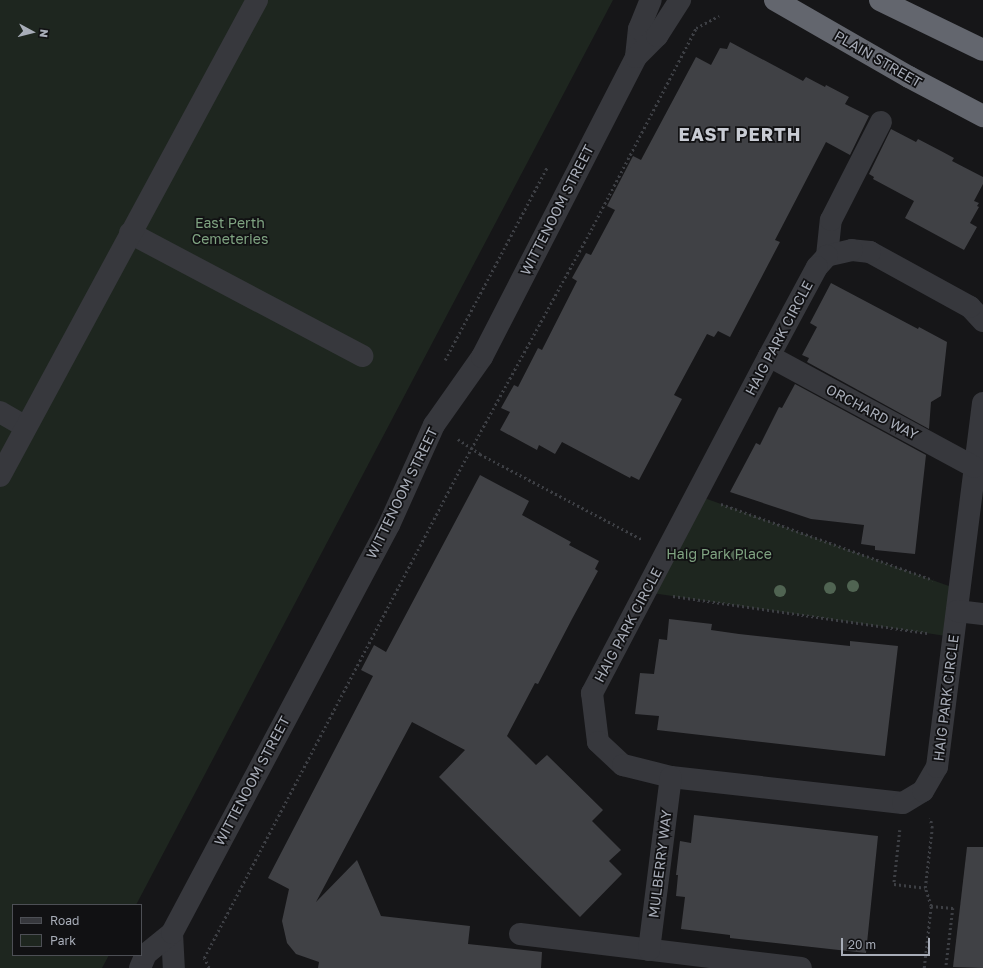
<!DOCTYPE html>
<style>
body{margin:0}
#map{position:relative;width:983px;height:968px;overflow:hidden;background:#161618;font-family:"Golos Text",sans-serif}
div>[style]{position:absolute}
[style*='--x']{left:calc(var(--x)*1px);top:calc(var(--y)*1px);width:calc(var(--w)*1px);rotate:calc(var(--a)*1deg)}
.green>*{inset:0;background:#1e261f}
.building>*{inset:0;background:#404145}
.path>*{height:2.5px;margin-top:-1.25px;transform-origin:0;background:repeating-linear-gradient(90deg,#3d3f44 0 2px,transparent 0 5px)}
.minor>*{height:22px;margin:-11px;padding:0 11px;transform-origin:11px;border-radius:11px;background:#37383d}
.highway>*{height:22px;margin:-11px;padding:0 11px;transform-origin:11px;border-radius:11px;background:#63666e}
.trees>*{width:12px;height:12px;margin:-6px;border-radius:50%;background:#506452}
span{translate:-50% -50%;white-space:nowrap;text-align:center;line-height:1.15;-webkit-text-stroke:3.5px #111113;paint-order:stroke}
.street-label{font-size:14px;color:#a8adb8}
.park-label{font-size:14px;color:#7fa381}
.district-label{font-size:18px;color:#c9ccd4;font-weight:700;letter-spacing:1px}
.legend{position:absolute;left:12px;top:904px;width:130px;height:52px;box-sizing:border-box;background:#111113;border:1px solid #4d4f55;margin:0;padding:5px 7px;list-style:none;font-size:12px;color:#a8adb8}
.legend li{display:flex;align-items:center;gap:8px;height:20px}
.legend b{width:20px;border:1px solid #4d4f55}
.north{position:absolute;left:12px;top:12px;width:40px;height:40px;-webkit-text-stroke:3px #111113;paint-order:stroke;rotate:97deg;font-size:11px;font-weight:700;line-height:16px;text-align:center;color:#a8adb8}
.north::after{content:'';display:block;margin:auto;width:14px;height:18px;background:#a8adb8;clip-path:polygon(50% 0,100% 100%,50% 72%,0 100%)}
.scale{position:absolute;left:841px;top:938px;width:89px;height:18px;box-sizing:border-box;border:2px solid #a8adb8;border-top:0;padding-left:5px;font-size:12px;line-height:14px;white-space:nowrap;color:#a8adb8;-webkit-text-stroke:3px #111113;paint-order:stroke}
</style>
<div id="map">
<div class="green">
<div style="clip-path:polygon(0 0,613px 0,136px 905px,13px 905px,13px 955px,109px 955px,102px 968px,0 968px)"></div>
<div style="clip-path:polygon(696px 495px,960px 590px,953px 637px,645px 592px)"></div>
</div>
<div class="building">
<div style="clip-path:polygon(730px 42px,803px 81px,806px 77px,825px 87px,826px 85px,849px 97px,845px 104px,869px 116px,850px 155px,826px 142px,775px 240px,780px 242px,730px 337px,718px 331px,714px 337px,707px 334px,674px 395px,682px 399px,639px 480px,631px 476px,630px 478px,562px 442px,555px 454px,539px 445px,537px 450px,500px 430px,510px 412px,501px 408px,514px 385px,518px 387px,538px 348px,542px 350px,577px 281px,572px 278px,586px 253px,591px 255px,615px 210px,607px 206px,633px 156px,641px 160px,696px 57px,711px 65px,720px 48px,727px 49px)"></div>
<div style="clip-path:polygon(891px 129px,916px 142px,918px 139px,941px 151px,954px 158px,952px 161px,983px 177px,983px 184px,974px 201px,979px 203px,977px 206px,979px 207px,970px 223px,977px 227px,964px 250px,905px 218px,914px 201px,873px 179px,874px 177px,869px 174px)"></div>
<div style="clip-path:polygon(831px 283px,918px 329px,919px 327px,947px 342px,941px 396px,931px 402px,929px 429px,807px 362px,809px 358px,802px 355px,817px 327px,810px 323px)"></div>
<div style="clip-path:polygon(795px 384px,926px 455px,915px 554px,875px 550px,875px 546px,861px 544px,864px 525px,811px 519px,730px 492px,756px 443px,760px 445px,779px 407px,782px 408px)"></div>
<div style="clip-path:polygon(480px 475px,529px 501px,522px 515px,571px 542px,569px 545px,599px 561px,595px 569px,598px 571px,572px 619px,538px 684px,535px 683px,507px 736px,536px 765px,547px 755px,603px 810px,592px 821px,621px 850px,609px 861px,622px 874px,580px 917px,439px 777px,465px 750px,412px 722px,316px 902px,357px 860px,381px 916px,470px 926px,468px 944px,542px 952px,541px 968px,318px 968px,319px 962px,296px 954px,287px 943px,282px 921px,289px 889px,268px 878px,373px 676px,361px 670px,374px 645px,386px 652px)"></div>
<div style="clip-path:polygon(669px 619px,712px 624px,711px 630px,739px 634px,850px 646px,850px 641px,898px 646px,885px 756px,657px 730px,659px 716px,635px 714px,640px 673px,654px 674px,659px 639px,667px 640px)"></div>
<div style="clip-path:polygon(694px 815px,878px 836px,866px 953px,730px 938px,730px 935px,681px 929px,685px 897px,676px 896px,678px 875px,676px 875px,680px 841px,691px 843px)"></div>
<div style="clip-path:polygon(967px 847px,983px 847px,983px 968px,953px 967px)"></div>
</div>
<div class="path">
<div style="--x:445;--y:360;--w:218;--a:-62.1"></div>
<div style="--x:458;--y:439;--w:27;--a:34"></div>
<div style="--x:480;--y:454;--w:184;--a:27.8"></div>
<div style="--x:721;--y:504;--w:225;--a:19.7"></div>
<div style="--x:673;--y:596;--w:257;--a:8.3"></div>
<div style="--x:900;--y:830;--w:54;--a:96.3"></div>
<div style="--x:894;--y:884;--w:31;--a:7"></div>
<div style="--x:931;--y:906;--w:22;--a:5"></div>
<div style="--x:953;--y:908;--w:60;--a:96.7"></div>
<div style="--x:209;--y:968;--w:11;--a:-117"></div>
<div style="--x:204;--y:958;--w:550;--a:-62.36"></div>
<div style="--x:459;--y:471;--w:279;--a:-61.3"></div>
<div style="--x:593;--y:226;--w:223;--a:-62.5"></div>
<div style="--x:696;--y:28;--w:26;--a:-28"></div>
<div style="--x:924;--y:968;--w:62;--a:-83.6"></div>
<div style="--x:931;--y:906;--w:19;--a:-108"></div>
<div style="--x:925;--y:888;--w:60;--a:-83.3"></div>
<div style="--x:932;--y:828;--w:10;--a:-101"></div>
</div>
<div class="minor">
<div style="--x:636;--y:57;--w:28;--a:-84"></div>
<div style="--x:639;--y:29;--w:31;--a:-68"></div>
<div style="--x:130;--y:233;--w:263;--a:27.9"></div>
<div style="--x:827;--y:256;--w:36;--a:-84"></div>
<div style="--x:831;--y:220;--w:110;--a:-63"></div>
<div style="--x:983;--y:321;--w:19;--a:-133"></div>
<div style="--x:970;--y:307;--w:114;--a:-151.2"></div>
<div style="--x:870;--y:252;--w:18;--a:-174"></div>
<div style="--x:852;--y:250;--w:26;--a:167"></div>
<div style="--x:827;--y:256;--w:15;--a:132"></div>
<div style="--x:817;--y:267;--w:101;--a:118.3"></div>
<div style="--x:769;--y:356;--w:381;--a:117.7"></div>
<div style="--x:592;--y:693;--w:49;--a:83"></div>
<div style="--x:598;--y:742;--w:34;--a:43"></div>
<div style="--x:623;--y:765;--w:49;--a:14"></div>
<div style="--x:671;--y:777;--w:233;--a:6.4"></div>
<div style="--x:903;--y:803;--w:23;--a:-31"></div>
<div style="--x:923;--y:791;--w:28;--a:-60"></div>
<div style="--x:937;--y:767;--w:367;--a:-82.8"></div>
<div style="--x:769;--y:356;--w:233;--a:28.4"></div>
<div style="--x:0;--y:412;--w:30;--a:30"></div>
<div style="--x:0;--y:476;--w:541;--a:-61.63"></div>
<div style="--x:957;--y:611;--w:26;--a:7"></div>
<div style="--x:172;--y:933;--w:35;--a:87"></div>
<div style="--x:520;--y:934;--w:283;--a:6.9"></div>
<div style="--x:649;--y:950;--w:174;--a:-82.8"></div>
<div style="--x:140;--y:968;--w:15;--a:-67"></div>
<div style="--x:146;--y:954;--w:33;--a:-39"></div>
<div style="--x:172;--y:933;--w:462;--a:-62"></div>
<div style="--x:389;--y:525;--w:110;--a:-65.8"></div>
<div style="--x:434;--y:425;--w:83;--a:-54.8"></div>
<div style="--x:482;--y:357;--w:337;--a:-62.8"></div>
<div style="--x:636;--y:57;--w:30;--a:-45"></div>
<div style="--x:657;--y:36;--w:43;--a:-57.4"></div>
</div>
<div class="highway">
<div style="--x:775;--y:0;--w:155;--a:29.9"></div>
<div style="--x:909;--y:77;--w:84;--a:27.8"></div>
<div style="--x:880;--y:0;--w:114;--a:25.9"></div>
</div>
<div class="trees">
<div style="left:737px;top:555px"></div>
<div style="left:853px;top:586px"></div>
<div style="left:830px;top:588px"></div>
<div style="left:780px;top:591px"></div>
</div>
<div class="street-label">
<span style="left:878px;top:59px;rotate:30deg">PLAIN STREET</span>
<span style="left:557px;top:210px;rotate:-63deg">WITTENOOM STREET</span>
<span style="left:779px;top:338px;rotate:-62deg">HAIG PARK CIRCLE</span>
<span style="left:872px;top:412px;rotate:28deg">ORCHARD WAY</span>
<span style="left:402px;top:493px;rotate:-64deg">WITTENOOM STREET</span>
<span style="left:628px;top:625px;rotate:-62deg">HAIG PARK CIRCLE</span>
<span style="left:946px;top:698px;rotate:-83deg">HAIG PARK CIRCLE</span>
<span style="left:252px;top:781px;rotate:-62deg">WITTENOOM STREET</span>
<span style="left:660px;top:864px;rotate:-83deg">MULBERRY WAY</span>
</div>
<div class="park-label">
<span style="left:230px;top:231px">East Perth<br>Cemeteries</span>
<span style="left:719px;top:554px">Haig Park Place</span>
</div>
<div class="district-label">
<span style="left:740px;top:134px">EAST PERTH</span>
</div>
<ul class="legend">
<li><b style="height:5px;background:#37383d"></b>Road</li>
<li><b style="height:11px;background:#1e261f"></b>Park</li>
</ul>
<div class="north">N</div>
<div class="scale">20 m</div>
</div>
